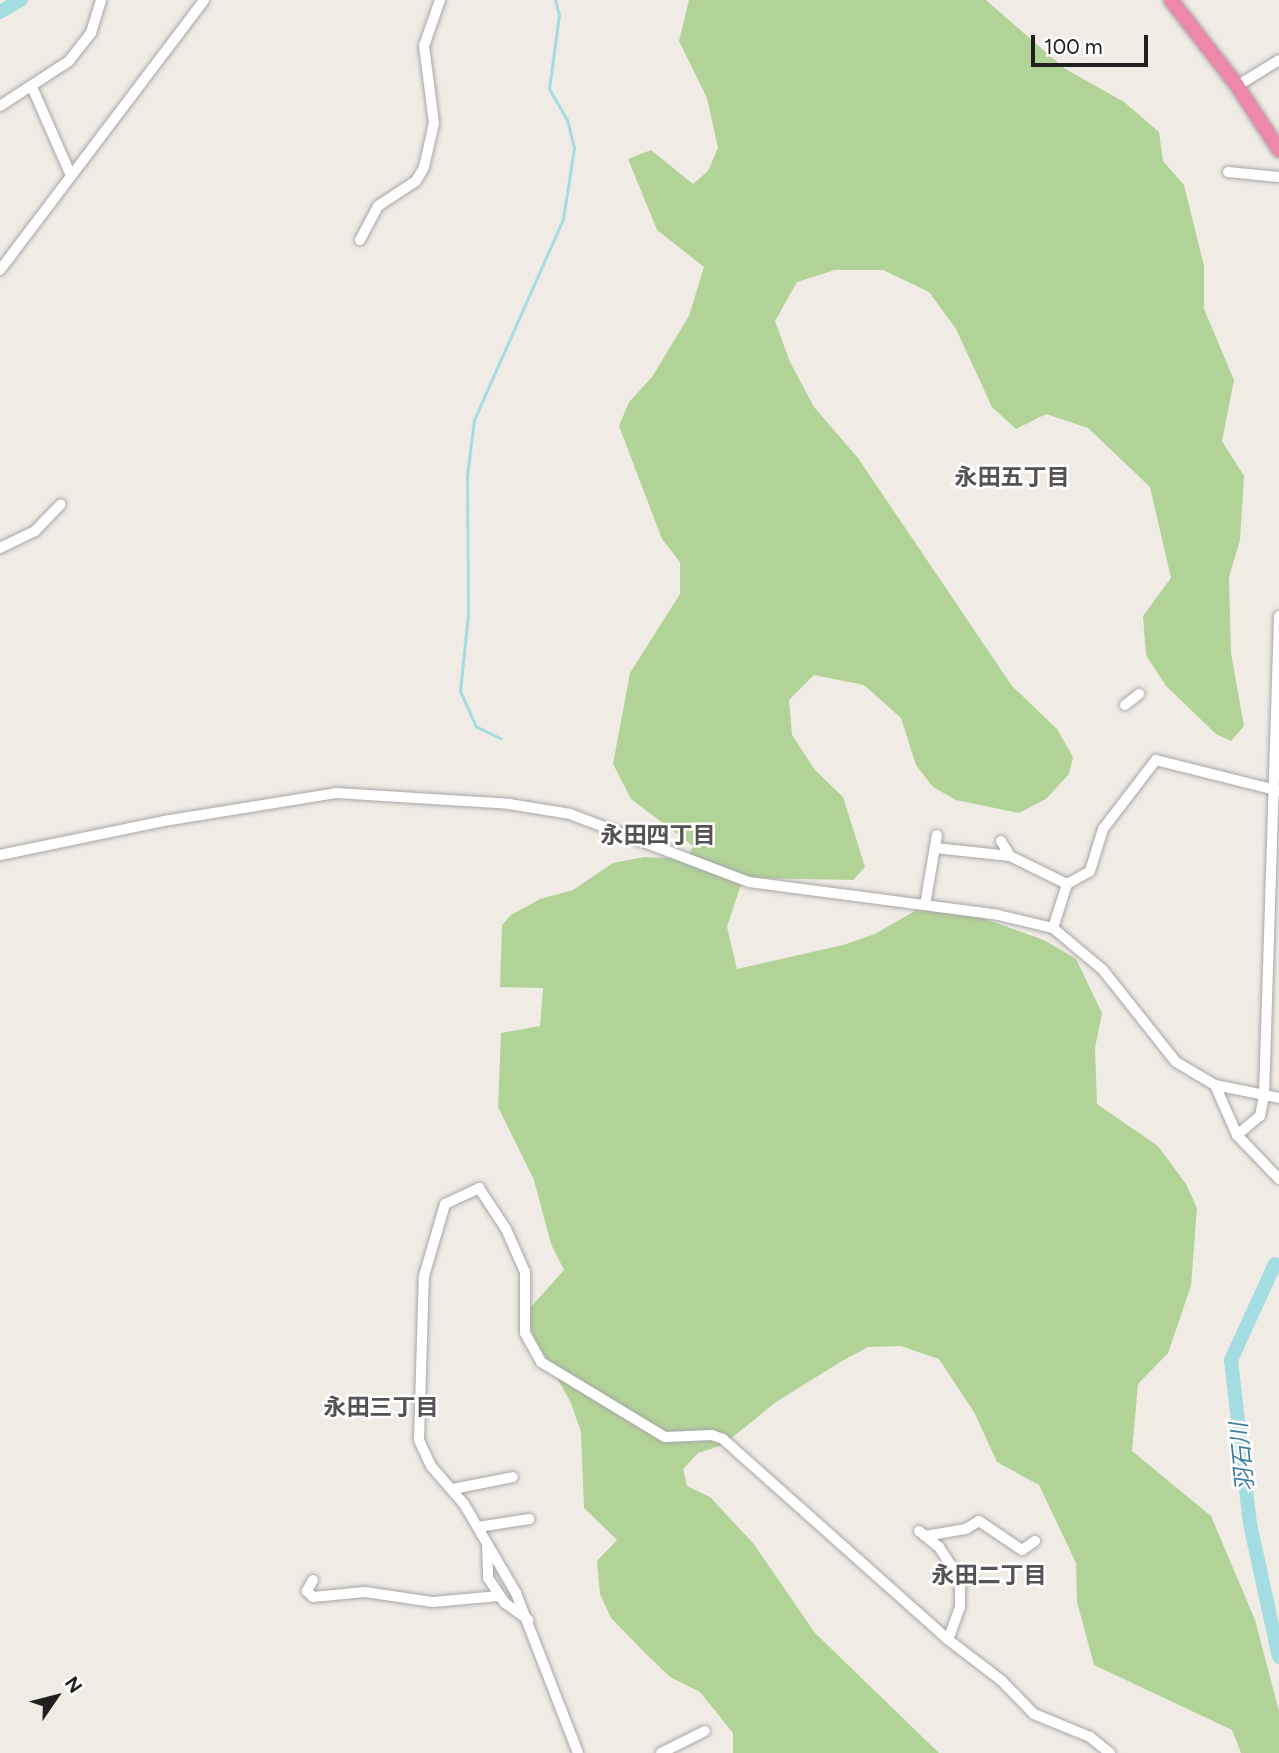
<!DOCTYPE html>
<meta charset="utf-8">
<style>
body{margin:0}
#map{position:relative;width:1279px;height:1753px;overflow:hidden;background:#f1ebe6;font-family:Figtree,"Noto Sans JP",sans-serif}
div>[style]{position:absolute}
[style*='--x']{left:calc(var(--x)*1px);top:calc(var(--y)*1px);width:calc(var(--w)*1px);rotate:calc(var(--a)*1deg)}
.forest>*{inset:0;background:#b2d397}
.stream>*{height:2.5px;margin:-1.25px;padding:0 1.25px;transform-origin:1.25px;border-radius:1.25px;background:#a3dde1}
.river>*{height:14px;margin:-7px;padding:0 7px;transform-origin:7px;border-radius:7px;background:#a3dde1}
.roads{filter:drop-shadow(0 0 2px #a7a7a7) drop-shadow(0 0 2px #a7a7a7)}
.minor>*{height:10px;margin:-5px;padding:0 5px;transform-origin:5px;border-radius:5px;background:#fff}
.highway>*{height:14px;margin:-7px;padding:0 7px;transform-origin:7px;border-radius:7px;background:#ed88aa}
span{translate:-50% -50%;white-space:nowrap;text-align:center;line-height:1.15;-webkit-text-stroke:5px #fff;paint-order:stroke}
.neighbourhood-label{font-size:23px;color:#535353;font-weight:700}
.water-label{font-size:23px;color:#3d7c9e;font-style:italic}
.north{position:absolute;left:21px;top:1662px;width:70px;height:70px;-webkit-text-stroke:5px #fff;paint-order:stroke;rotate:55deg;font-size:19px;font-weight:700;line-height:28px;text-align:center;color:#202020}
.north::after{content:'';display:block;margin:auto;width:24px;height:32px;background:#202020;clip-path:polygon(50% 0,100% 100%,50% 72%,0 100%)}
.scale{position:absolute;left:1031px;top:35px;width:117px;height:32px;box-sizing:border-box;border:4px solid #202020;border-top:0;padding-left:9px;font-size:21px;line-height:24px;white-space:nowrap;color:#202020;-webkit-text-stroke:5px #fff;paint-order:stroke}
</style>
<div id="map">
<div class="forest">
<div style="clip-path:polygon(689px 0,986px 0,1064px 68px,1124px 102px,1159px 132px,1163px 161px,1184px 185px,1204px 266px,1204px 309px,1234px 380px,1222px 441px,1244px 476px,1240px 540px,1229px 577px,1231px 653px,1244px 726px,1231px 741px,1216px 734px,1166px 686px,1146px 655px,1143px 616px,1171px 578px,1150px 487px,1088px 428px,1046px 414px,1016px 429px,992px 407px,956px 329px,929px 292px,883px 270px,835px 270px,797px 282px,775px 321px,790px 362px,814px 407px,858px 458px,1012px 686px,1057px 729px,1073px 757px,1069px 774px,1046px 799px,1019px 813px,956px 800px,933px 787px,916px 765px,901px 718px,864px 685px,814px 675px,789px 700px,792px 735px,815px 770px,843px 797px,865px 867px,853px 880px,743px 878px,727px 927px,737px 969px,843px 945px,875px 934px,925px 905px,974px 915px,1044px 940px,1076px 959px,1102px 1013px,1095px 1048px,1097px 1104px,1158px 1146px,1186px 1184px,1197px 1208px,1191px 1286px,1168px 1353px,1138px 1384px,1132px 1451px,1211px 1516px,1255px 1620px,1279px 1711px,1279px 1753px,1241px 1753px,1232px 1730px,1094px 1665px,1077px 1602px,1076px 1563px,1039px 1485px,997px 1462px,974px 1412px,939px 1359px,901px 1346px,868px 1347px,842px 1361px,776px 1402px,723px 1445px,698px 1453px,683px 1469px,687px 1486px,710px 1497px,753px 1543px,815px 1633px,939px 1753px,733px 1753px,733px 1733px,700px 1692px,670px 1677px,645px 1653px,611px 1618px,600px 1594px,597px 1561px,617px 1540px,584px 1508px,581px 1432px,571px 1403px,528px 1326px,530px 1308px,564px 1270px,551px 1244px,534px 1180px,498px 1107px,501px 1033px,540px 1026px,543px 988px,500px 987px,502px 925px,511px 915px,540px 899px,573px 890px,613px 863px,644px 857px,687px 859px,693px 846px,631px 799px,613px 764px,630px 673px,680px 594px,680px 562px,662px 539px,619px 426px,629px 402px,652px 377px,689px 316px,704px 267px,657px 230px,628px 159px,651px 150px,693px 184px,708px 171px,718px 148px,707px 98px,679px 41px)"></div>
</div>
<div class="stream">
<div style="--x:501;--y:739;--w:28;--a:-154"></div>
<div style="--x:476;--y:727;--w:39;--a:-114"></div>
<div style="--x:460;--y:691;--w:76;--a:-84"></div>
<div style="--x:468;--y:615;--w:139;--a:-90.4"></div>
<div style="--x:467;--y:476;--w:56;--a:-82.9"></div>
<div style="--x:474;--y:420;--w:220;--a:-66.1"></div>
<div style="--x:563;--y:219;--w:72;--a:-81.2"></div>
<div style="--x:574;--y:148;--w:29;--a:-104"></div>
<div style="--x:567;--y:120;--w:36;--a:-120"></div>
<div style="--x:549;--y:89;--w:75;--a:-82.3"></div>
<div style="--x:559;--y:15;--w:16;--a:-105"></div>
</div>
<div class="river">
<div style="--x:0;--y:12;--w:24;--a:-30"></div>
<div style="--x:1275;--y:1264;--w:106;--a:114.6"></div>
<div style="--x:1231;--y:1360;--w:165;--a:83.4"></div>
<div style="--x:1250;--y:1524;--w:136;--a:77.7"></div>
</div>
<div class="roads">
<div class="minor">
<div style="--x:1237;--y:86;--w:49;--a:-31.8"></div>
<div style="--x:32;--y:87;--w:97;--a:66.3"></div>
<div style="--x:0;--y:106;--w:82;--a:-33.1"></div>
<div style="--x:69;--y:61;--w:36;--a:-52"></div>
<div style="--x:91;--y:33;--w:34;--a:-73"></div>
<div style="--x:1228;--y:172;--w:51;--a:5.6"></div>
<div style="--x:360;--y:240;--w:38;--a:-62"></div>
<div style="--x:378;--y:206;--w:45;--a:-33.3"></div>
<div style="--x:416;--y:181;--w:16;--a:-60"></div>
<div style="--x:424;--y:167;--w:45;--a:-77.2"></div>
<div style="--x:434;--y:123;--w:78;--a:-97.4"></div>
<div style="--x:424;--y:46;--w:49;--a:-70.8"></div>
<div style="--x:0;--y:270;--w:338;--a:-52.9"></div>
<div style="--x:0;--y:548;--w:39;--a:-26"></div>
<div style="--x:35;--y:531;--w:37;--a:-46"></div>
<div style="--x:1125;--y:705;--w:18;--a:-38"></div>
<div style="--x:1001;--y:841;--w:17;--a:59"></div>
<div style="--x:935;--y:848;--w:75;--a:6.1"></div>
<div style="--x:1010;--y:856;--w:64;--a:26.2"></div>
<div style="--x:0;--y:855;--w:167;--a:-11.7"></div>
<div style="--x:164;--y:821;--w:174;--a:-9.2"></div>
<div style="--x:336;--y:793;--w:173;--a:3.6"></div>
<div style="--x:509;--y:804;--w:62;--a:9.3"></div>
<div style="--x:570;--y:814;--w:191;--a:20.8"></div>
<div style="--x:749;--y:882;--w:251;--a:7.5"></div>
<div style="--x:998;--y:915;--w:57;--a:13.3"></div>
<div style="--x:1053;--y:928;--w:65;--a:40"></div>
<div style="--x:1103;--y:970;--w:117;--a:51.6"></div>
<div style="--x:1176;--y:1062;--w:45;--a:30.5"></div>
<div style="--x:1215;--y:1085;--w:65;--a:11.5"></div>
<div style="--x:925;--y:905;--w:71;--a:-80.3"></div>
<div style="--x:1053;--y:928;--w:46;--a:-72.3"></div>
<div style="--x:1067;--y:884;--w:26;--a:-29"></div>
<div style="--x:1090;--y:871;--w:44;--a:-72.8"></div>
<div style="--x:1103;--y:829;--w:87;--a:-52.5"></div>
<div style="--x:1156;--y:760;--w:127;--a:14.1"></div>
<div style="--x:1215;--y:1085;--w:55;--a:66.3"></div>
<div style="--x:1237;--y:1135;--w:61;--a:46.3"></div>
<div style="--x:1237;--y:1135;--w:30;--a:-40"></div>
<div style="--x:1260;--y:1116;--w:21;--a:-79"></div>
<div style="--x:1264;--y:1095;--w:479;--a:-88.2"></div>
<div style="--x:453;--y:1489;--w:61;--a:-11.3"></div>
<div style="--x:478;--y:1527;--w:52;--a:-8.9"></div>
<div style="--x:919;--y:1531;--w:26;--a:39"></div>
<div style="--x:939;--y:1547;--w:38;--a:57"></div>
<div style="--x:960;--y:1579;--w:28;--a:90"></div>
<div style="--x:960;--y:1607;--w:35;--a:110"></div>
<div style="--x:925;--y:1536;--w:42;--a:-9.7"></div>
<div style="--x:966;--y:1529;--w:15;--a:-32"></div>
<div style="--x:979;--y:1521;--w:52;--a:34"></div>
<div style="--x:1022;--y:1550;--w:16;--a:-35"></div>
<div style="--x:487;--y:1544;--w:34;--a:88"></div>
<div style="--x:488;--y:1578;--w:30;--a:56"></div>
<div style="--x:505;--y:1603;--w:29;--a:36"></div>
<div style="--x:313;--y:1580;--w:13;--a:119"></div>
<div style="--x:307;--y:1591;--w:8;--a:45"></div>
<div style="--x:313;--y:1597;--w:52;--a:-5.5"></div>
<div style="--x:365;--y:1592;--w:69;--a:8.4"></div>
<div style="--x:433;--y:1602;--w:66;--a:-5.2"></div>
<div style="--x:578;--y:1753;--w:172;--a:-111.2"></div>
<div style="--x:516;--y:1593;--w:103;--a:-120.3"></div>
<div style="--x:464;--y:1504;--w:50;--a:-131"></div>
<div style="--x:431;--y:1466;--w:29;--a:-115"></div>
<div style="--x:419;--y:1440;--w:164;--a:-88.3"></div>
<div style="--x:424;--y:1276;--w:75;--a:-73.7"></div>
<div style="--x:445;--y:1204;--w:38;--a:-25"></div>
<div style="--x:479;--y:1188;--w:49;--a:56.6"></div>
<div style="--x:506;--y:1229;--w:47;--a:66.2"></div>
<div style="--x:525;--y:1272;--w:61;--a:90"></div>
<div style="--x:525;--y:1333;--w:33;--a:61"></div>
<div style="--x:541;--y:1362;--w:145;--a:31.2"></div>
<div style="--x:665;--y:1437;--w:47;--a:-2.4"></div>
<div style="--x:712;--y:1435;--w:12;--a:20"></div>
<div style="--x:723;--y:1439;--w:299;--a:41.7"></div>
<div style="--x:946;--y:1638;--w:69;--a:37.4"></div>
<div style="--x:1001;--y:1680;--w:47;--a:45.9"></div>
<div style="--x:1034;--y:1714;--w:61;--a:22.3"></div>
<div style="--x:1090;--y:1737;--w:26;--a:39"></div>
<div style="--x:661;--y:1753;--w:49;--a:-26.6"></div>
</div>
<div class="highway">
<div style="--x:1171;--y:0;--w:106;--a:52.3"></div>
<div style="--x:1236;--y:84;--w:79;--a:56.9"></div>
</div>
</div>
<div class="neighbourhood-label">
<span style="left:1012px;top:477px">永田五丁目</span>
<span style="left:658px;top:835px">永田四丁目</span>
<span style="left:381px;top:1407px">永田三丁目</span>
<span style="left:989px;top:1575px">永田二丁目</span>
</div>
<div class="water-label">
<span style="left:1242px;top:1457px;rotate:-96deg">羽石川</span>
</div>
<div class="north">N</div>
<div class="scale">100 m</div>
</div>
